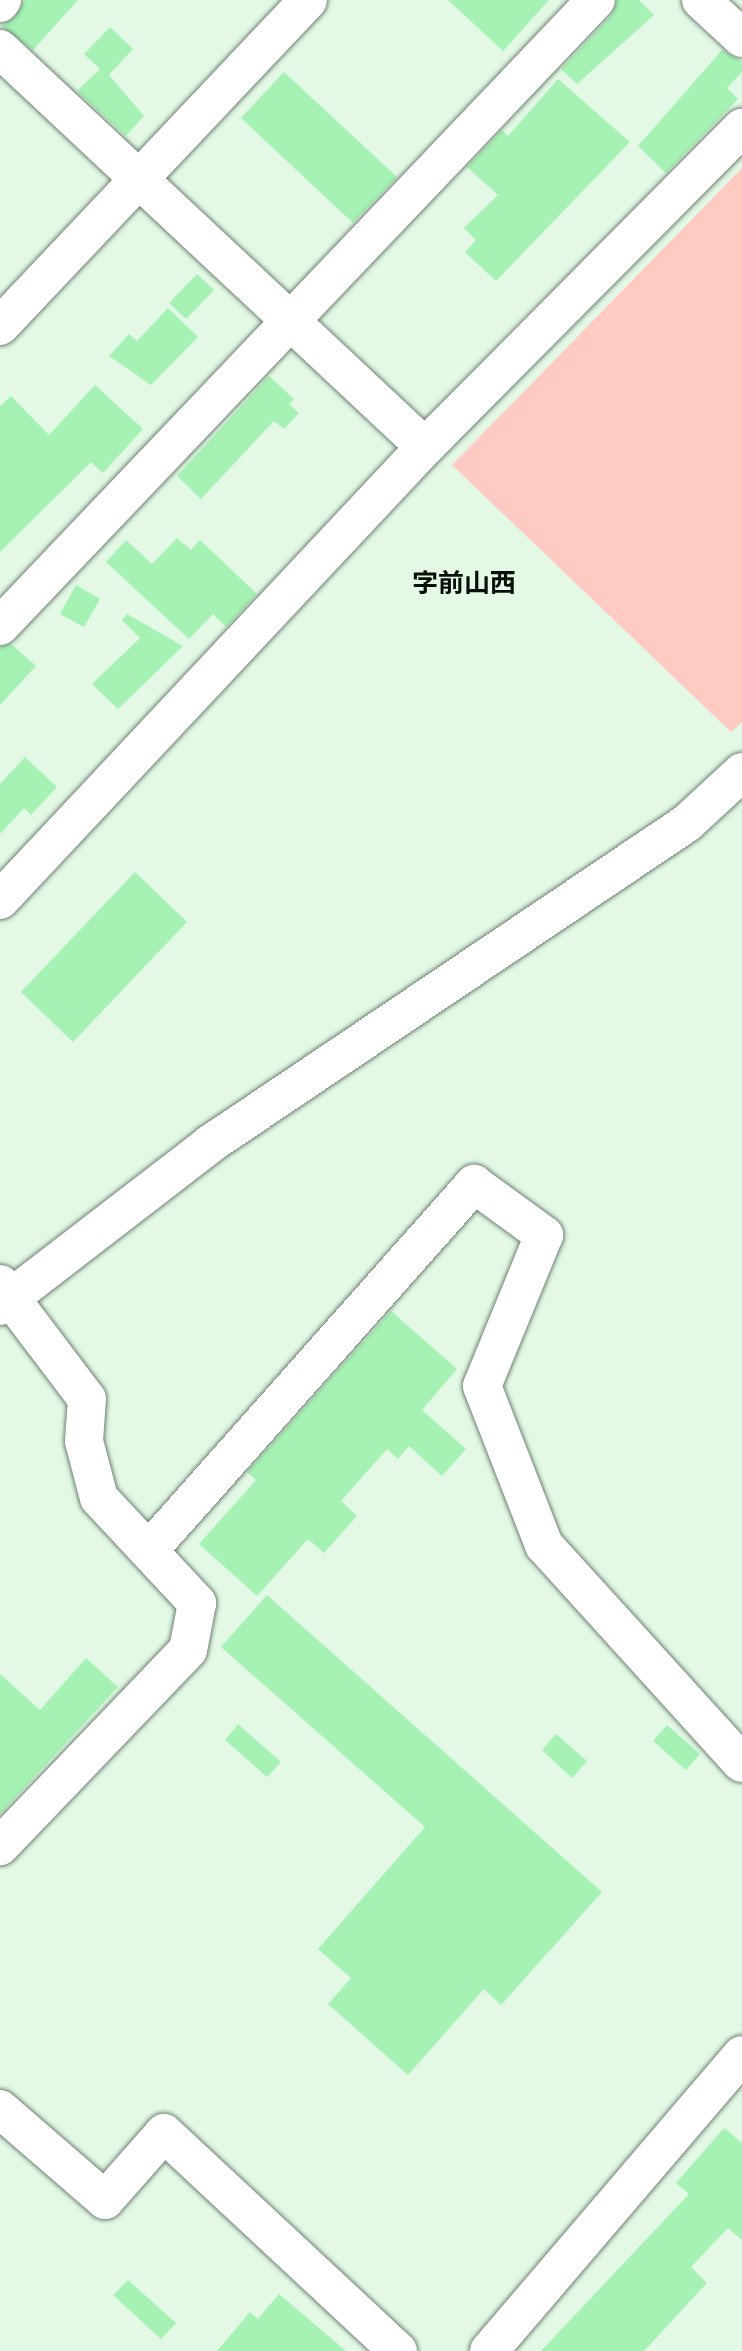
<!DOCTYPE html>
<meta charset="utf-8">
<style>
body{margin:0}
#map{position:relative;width:742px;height:2351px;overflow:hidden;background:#e3f9e6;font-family:"Varela Round","Noto Sans JP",sans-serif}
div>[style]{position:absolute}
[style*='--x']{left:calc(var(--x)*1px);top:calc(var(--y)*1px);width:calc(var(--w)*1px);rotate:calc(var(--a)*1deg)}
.green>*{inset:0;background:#fecac2}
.building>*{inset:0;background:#a5f2b4}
.roads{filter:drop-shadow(0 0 2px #6e8171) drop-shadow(0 0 2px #6e8171)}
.minor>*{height:38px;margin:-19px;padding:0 19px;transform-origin:19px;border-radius:19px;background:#fff}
span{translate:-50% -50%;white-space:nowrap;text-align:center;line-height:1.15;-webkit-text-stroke:7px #e3f9e6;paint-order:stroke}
.quarter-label{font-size:26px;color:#09100a;font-weight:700}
</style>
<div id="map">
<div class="green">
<div style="clip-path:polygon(742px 168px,742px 722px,731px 732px,452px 465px)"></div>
</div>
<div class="building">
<div style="clip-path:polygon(78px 0,33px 50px,2px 27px,26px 0)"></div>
<div style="clip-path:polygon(448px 0,549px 0,503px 51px)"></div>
<div style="clip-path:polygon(617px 0,639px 0,654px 15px,577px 84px,561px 69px,612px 15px)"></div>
<div style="clip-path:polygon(110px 27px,133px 49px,109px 75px,144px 116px,126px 136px,77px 91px,100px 69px,84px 54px)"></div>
<div style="clip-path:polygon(722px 50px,742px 62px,742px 72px,727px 88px,738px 99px,666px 173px,638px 146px)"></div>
<div style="clip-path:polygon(284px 72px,397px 177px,353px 223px,241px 118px)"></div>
<div style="clip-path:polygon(558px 79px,630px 142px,496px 281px,465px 252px,476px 240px,464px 228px,498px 195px,467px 167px,502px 130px,508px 136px)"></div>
<div style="clip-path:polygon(197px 274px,214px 290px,186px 319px,169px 303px)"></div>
<div style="clip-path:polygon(168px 308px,198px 337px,151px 385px,109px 356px,129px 334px,137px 341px)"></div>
<div style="clip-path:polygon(269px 376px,294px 399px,289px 404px,299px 413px,284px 429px,274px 421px,201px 499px,177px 476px)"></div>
<div style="clip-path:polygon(95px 385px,143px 429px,103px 473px,91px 462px,0 552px,0 406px,11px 396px,49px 435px)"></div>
<div style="clip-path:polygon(177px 538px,191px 550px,200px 540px,257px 594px,226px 627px,213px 614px,189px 639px,106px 562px,126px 540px,152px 564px)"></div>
<div style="clip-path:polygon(76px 585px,100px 599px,84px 627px,60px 614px)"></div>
<div style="clip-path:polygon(127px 614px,183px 646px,118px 709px,92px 684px,140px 638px,122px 620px)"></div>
<div style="clip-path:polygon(11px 644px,36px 666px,0 705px,0 647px)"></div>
<div style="clip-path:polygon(25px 757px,57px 787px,31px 815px,24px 808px,0 834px,0 784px)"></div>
<div style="clip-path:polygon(135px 872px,187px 922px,73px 1042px,21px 992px)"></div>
<div style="clip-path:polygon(391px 1311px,457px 1369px,422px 1410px,466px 1449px,442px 1476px,409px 1446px,398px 1459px,387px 1449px,341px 1501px,357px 1516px,324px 1553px,308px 1539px,257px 1596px,199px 1544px,256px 1480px,247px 1472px)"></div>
<div style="clip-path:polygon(267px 1595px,602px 1892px,501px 2005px,484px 1989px,408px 2075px,328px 2004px,351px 1978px,318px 1949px,425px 1827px,221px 1647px)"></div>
<div style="clip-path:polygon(86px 1658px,118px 1687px,0 1814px,0 1674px,40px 1710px)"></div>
<div style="clip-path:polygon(238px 1724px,281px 1762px,267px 1777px,225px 1740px)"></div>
<div style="clip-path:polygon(667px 1725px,700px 1754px,686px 1770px,653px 1741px)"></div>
<div style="clip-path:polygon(556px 1734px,587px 1761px,572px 1778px,542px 1750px)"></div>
<div style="clip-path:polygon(724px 2128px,742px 2143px,742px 2240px,728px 2228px,691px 2267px,707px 2283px,644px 2351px,541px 2351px,689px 2194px,676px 2183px)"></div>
<div style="clip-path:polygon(128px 2280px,176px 2323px,161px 2339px,113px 2295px)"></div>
<div style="clip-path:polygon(279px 2294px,346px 2351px,217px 2351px,250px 2312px,258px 2319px)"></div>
</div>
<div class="roads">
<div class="minor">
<div style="--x:701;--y:0;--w:56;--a:42.8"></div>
<div style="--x:0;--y:3;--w:4;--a:-56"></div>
<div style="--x:0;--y:49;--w:582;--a:43.12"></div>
<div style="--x:0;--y:326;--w:448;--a:-46.6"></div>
<div style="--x:0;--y:626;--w:864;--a:-46.41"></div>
<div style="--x:0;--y:900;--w:621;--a:-46.83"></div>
<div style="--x:425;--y:447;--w:450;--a:-45.2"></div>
<div style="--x:0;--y:1284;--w:144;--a:52.9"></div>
<div style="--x:87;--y:1399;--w:42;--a:94.1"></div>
<div style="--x:84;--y:1441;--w:59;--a:75.3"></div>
<div style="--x:99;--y:1498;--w:144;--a:47"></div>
<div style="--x:197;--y:1603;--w:48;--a:100.8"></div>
<div style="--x:188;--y:1650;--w:272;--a:133.8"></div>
<div style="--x:0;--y:1306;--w:265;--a:-37.6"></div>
<div style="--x:210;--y:1144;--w:575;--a:-33.94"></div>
<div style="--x:687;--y:823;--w:75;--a:-42.8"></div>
<div style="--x:151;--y:1548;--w:487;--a:-48.4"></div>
<div style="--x:474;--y:1184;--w:87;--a:36.1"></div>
<div style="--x:544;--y:1235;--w:163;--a:112.3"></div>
<div style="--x:482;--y:1386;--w:171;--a:68.7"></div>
<div style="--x:544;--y:1545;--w:294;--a:47.8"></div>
<div style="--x:0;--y:2109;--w:139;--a:40.9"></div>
<div style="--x:105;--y:2200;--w:89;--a:-48.6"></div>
<div style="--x:164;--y:2133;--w:320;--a:43"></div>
<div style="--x:489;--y:2351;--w:389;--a:-49.5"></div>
</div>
</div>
<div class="quarter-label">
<span style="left:464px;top:584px">字前山西</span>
</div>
</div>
